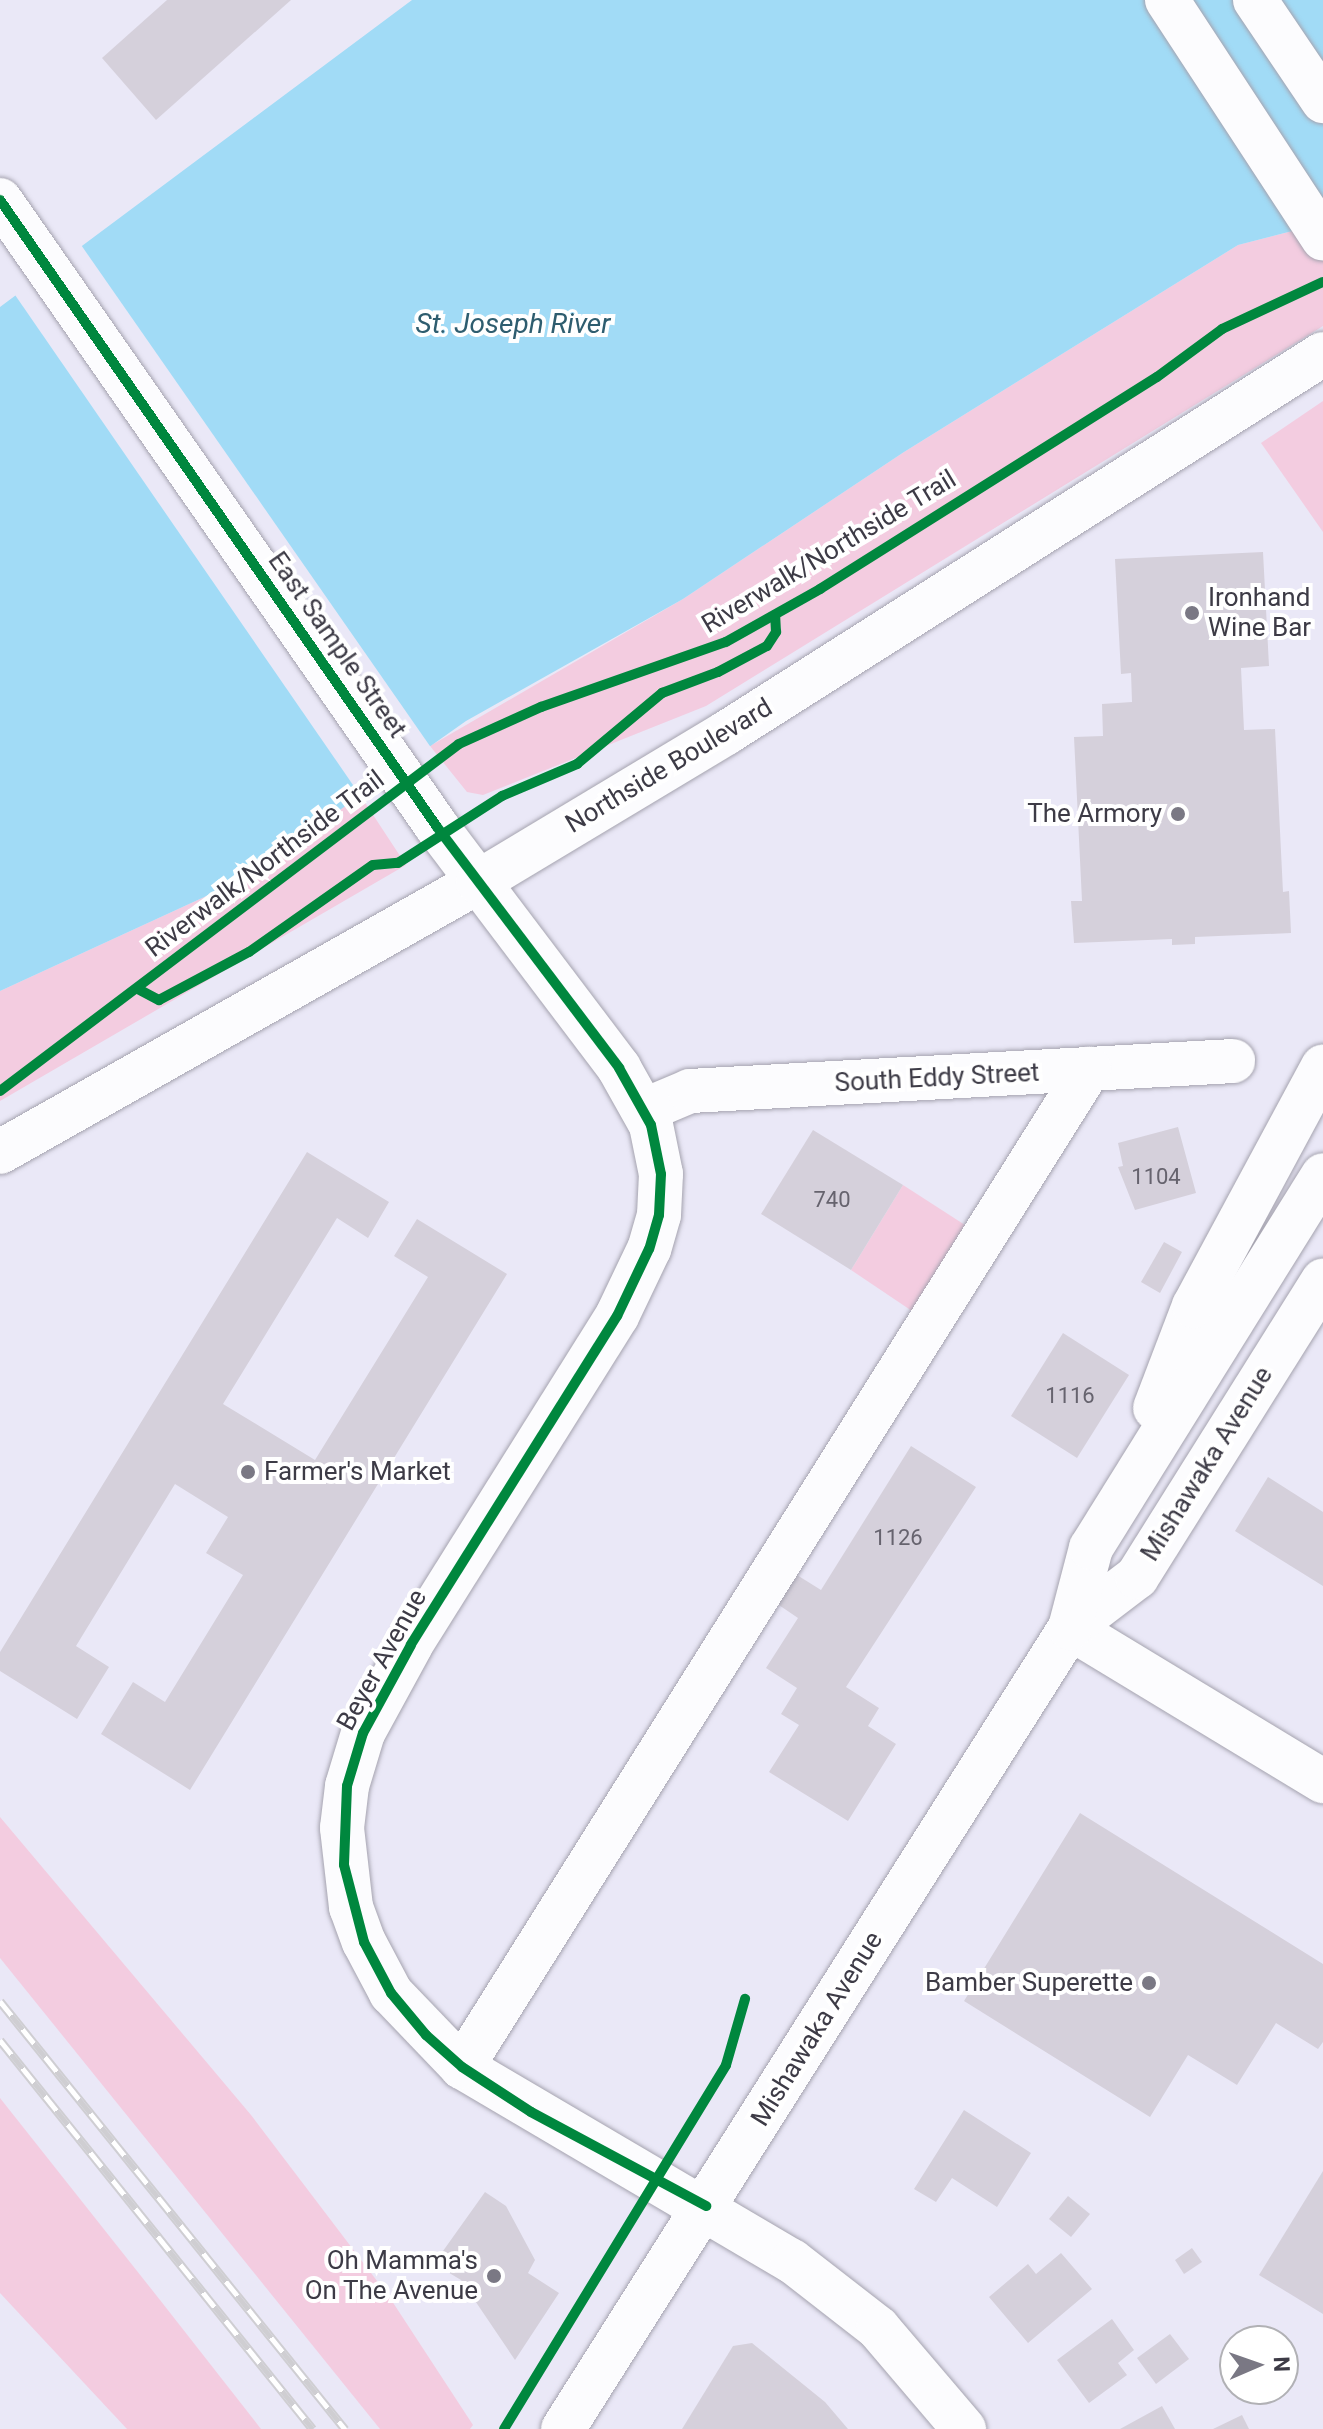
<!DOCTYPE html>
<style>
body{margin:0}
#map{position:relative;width:1323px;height:2429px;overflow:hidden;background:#eae8f7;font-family:Roboto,sans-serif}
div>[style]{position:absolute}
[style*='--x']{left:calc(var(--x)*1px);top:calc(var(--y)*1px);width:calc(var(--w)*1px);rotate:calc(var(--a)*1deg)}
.green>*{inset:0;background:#f3cce0}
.water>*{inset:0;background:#a1dbf6}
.pier>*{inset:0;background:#eae8f7}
.building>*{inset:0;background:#d5d0db}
.roads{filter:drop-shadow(0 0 2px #a5a3af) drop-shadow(0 0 2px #a5a3af)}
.minor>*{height:44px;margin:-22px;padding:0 22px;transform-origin:22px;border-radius:22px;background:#fcfcfe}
.major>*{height:44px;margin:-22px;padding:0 22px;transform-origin:22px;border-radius:22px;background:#fcfcfe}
.rail>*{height:9px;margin-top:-4.5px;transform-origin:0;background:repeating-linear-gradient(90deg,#fff 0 18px,#cfced2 0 36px);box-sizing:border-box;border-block:2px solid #cfced2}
.cycleway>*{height:10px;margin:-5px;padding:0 5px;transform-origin:5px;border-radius:5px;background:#00873e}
.dots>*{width:22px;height:22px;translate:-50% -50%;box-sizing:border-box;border:4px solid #fff;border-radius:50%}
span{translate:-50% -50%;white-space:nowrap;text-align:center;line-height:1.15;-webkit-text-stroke:8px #fff;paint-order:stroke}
.number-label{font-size:22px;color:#66636e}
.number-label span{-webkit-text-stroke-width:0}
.street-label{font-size:26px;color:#3d3b46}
.poi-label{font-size:26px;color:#3d3b46}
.left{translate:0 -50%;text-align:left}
.right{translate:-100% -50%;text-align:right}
.water-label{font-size:28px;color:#2e5d6f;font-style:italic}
.north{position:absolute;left:1219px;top:2325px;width:80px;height:80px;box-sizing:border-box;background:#fff;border:2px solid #b1b1b5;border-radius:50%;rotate:88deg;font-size:22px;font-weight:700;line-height:32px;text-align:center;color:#3d3b46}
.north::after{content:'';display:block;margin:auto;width:28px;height:36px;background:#7a7884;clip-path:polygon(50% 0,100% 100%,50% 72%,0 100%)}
</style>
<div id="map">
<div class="green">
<div style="clip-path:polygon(1323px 223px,1323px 326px,706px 706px,483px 795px,467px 792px,430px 746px,683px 599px,904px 452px,1238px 245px)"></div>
<div style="clip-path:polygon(1323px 401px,1323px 532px,1261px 443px)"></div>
<div style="clip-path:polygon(360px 795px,406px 865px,0 1101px,0 991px,239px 881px)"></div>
<div style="clip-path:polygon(903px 1185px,965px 1225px,912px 1311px,851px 1270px)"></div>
<div style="clip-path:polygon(0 1817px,251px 2115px,390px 2298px,473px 2425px,470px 2429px,380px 2429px,0 1958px)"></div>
<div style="clip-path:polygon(0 2098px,160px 2300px,261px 2429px,127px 2429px,0 2293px)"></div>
</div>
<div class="water">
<div style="clip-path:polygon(412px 0,1323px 0,1323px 223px,1238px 245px,904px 452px,683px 599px,466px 721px,239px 881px,0 991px,0 307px)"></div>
</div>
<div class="pier">
<div style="clip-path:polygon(79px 242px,432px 749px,362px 798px,13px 292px)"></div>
</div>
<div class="building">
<div style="clip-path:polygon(167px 0,291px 0,156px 120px,102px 58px)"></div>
<div style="clip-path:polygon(1263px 552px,1269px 666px,1241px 668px,1244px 730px,1275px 729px,1283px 892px,1289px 891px,1291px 933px,1195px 937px,1195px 944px,1172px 945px,1172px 939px,1074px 943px,1071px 901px,1082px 901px,1074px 737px,1103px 736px,1102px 704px,1132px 702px,1131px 673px,1121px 674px,1115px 559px)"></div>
<div style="clip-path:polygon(1178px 1127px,1196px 1193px,1135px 1210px,1118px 1167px,1123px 1166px,1118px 1143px)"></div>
<div style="clip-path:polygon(813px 1130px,903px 1185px,851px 1270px,761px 1214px)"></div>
<div style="clip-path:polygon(307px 1152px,389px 1202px,368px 1238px,337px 1218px,223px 1404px,315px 1460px,428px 1277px,394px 1256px,417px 1219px,507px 1274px,190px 1790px,101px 1734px,133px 1682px,165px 1702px,243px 1575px,206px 1553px,228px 1517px,175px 1484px,76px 1646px,109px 1667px,77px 1719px,0 1671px,0 1652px)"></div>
<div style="clip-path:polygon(1164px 1242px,1182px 1252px,1160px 1293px,1141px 1282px)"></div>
<div style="clip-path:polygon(1063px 1333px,1129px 1375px,1077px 1458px,1011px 1416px)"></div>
<div style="clip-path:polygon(911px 1446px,976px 1487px,846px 1687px,879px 1708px,868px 1726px,896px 1744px,848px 1821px,769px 1772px,799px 1725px,781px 1714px,797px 1688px,766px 1668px,798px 1618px,770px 1599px,789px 1570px,821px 1590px)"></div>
<div style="clip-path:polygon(1268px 1477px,1323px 1512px,1323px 1586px,1235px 1531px)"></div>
<div style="clip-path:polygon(1080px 1813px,1323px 1964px,1323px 2042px,1318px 2049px,1276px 2023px,1237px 2085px,1188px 2055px,1150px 2117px,964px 2001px)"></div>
<div style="clip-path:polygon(964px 2110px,1031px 2153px,997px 2207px,952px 2178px,936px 2202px,914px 2189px)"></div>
<div style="clip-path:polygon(1323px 2171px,1323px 2314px,1259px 2275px)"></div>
<div style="clip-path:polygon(485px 2192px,506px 2206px,535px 2260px,528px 2273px,559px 2293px,515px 2360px,461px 2280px,441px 2268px,449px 2256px,443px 2251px)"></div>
<div style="clip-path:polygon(1068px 2196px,1090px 2214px,1071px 2237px,1049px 2219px)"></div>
<div style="clip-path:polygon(1192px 2248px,1202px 2262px,1184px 2274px,1175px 2260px)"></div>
<div style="clip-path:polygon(1061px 2253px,1092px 2289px,1028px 2343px,989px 2297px,1028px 2264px,1036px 2274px)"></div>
<div style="clip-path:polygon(1112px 2319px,1134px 2350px,1118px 2363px,1127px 2375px,1089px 2403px,1057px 2360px)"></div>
<div style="clip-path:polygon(1170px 2334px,1189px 2359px,1156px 2384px,1137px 2358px)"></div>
<div style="clip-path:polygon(752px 2343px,825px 2402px,848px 2429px,682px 2429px,733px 2346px)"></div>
<div style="clip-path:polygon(1162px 2406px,1175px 2429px,1120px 2429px)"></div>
<div style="clip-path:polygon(1242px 2415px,1249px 2429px,1213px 2429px)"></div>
</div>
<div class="roads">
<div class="minor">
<div style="--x:0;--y:200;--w:764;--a:55.12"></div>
<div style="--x:437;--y:827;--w:302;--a:52.9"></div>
<div style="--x:619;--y:1068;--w:65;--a:60.7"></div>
<div style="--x:651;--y:1125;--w:50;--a:78.5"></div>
<div style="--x:661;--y:1174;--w:41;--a:92.8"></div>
<div style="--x:659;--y:1215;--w:35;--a:106"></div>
<div style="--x:649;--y:1249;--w:74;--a:115.5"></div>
<div style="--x:617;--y:1316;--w:388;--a:122.1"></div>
<div style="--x:411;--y:1645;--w:100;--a:118.6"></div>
<div style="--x:363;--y:1733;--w:55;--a:106.8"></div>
<div style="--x:347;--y:1786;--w:42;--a:96.8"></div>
<div style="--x:342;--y:1828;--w:80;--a:83.5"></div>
<div style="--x:351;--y:1907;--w:37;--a:70"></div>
<div style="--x:364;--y:1942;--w:58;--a:62.1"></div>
<div style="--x:391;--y:1993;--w:103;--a:46.2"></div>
<div style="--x:462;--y:2067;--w:383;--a:30.5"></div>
<div style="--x:792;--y:2261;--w:109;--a:37.9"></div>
<div style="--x:878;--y:2328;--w:133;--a:49.6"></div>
<div style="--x:645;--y:1110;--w:49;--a:-22.9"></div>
<div style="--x:690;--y:1091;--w:544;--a:-3.16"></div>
<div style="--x:0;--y:1152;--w:549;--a:-29.46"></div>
<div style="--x:478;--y:882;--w:289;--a:-31"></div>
<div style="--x:726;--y:733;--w:707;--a:-32.41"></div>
<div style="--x:1070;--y:1628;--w:296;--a:31.2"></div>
<div style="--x:462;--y:2067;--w:1179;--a:-57.86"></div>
</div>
<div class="major">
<div style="--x:1167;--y:0;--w:285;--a:56.8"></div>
<div style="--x:1255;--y:0;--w:122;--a:56"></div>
<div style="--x:1155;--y:1408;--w:109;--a:-69.1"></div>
<div style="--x:1194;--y:1306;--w:272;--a:-61.7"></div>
<div style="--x:1070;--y:1628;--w:84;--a:-37.3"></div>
<div style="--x:1137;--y:1577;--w:350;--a:-57.9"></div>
<div style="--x:563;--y:2429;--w:948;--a:-57.67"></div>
<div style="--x:1070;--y:1628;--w:83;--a:-75.3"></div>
<div style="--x:1091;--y:1548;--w:439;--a:-58.1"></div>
</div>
</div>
<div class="rail">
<div style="--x:0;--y:2001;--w:550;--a:51.13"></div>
<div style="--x:0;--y:2040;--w:499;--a:51.2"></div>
</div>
<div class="cycleway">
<div style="--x:0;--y:200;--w:764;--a:55.12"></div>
<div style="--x:437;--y:827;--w:302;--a:52.9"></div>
<div style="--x:619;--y:1068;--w:65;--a:60.7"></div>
<div style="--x:651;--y:1125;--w:50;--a:78.5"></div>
<div style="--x:661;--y:1174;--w:41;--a:92.8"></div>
<div style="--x:659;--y:1215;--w:35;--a:106"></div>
<div style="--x:649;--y:1249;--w:74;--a:115.5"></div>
<div style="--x:617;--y:1316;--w:388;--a:122.1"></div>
<div style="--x:411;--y:1645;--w:100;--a:118.6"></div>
<div style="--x:363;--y:1733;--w:55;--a:106.8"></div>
<div style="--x:347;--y:1786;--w:79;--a:92.2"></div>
<div style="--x:344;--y:1865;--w:80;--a:75.4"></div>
<div style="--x:364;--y:1942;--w:58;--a:62.1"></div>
<div style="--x:391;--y:1993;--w:55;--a:50.2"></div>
<div style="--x:426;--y:2035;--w:48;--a:41.6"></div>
<div style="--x:462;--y:2067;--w:82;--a:33.1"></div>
<div style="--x:531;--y:2112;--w:199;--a:28.2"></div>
<div style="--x:138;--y:989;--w:24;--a:28"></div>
<div style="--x:159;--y:1000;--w:102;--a:-28.1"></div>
<div style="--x:249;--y:952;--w:151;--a:-35.1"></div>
<div style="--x:373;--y:865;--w:25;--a:-5"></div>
<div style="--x:398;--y:863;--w:124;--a:-32.8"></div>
<div style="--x:502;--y:796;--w:82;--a:-23.1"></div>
<div style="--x:577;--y:764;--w:111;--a:-39.9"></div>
<div style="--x:662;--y:693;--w:60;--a:-20.6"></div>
<div style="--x:718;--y:672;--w:55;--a:-28"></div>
<div style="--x:767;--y:646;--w:17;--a:-57"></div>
<div style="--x:776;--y:632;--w:17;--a:-93"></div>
<div style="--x:0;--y:1091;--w:575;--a:-37.09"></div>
<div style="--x:459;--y:744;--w:90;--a:-24.3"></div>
<div style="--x:541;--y:707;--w:196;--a:-19.4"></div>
<div style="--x:726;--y:642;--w:108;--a:-29.4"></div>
<div style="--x:820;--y:589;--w:398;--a:-32.2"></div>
<div style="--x:1157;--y:377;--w:81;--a:-36.4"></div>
<div style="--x:1222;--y:329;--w:111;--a:-25"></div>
<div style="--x:504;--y:2429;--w:426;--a:-58.6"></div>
<div style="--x:726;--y:2065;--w:69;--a:-73.9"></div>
</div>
<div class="dots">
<div style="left:1192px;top:613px;background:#7a7884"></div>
<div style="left:1178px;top:814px;background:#7a7884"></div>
<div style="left:248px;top:1472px;background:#7a7884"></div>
<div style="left:1149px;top:1983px;background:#7a7884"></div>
<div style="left:494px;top:2276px;background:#7a7884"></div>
</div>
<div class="number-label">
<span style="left:1156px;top:1177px">1104</span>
<span style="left:832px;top:1200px">740</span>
<span style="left:1070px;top:1396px">1116</span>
<span style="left:898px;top:1538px">1126</span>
</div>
<div class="street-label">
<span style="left:829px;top:552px;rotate:-31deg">Riverwalk/Northside Trail</span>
<span style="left:337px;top:645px;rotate:55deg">East Sample Street</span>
<span style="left:669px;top:766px;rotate:-31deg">Northside Boulevard</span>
<span style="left:265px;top:864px;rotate:-37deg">Riverwalk/Northside Trail</span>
<span style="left:937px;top:1078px;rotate:-3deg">South Eddy Street</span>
<span style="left:1207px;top:1464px;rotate:-58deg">Mishawaka Avenue</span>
<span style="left:382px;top:1660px;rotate:-61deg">Beyer Avenue</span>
<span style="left:817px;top:2029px;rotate:-58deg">Mishawaka Avenue</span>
</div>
<div class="poi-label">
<span class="left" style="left:1208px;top:613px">Ironhand<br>Wine Bar</span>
<span class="right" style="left:1162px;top:814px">The Armory</span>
<span class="left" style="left:264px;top:1472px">Farmer's Market</span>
<span class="right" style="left:1133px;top:1983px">Bamber Superette</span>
<span class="right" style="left:478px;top:2276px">Oh Mamma's<br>On The Avenue</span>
</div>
<div class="water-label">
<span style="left:513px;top:324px">St. Joseph River</span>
</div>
<div class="north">N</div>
</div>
